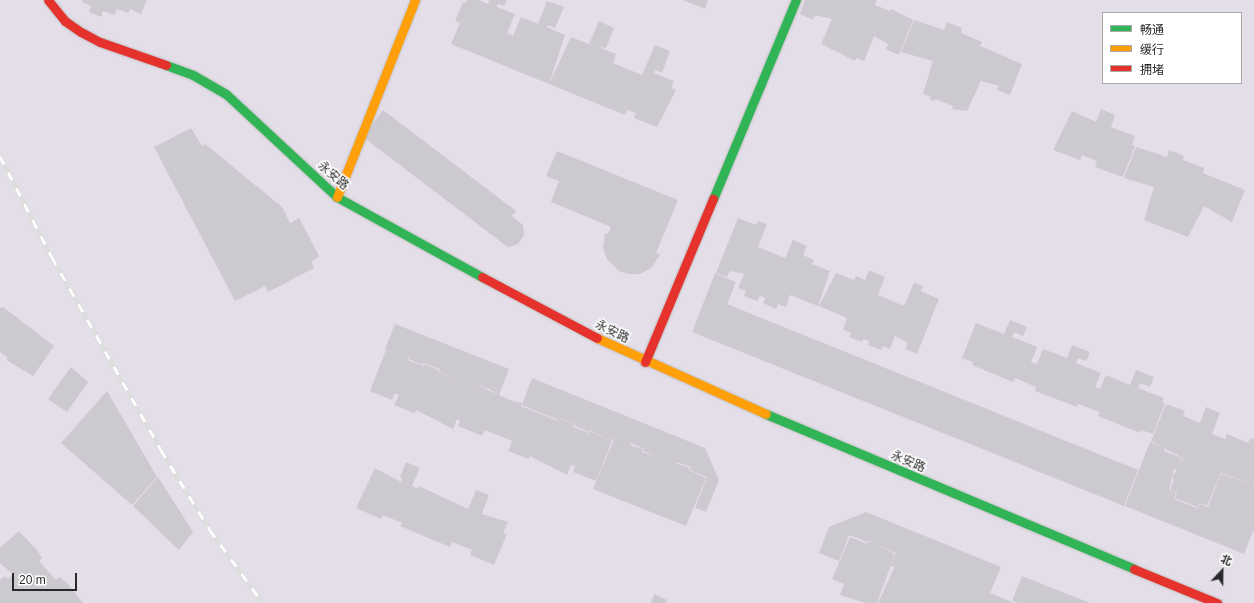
<!DOCTYPE html>
<meta charset="utf-8">
<style>
body{margin:0}
#map{position:relative;width:1254px;height:603px;overflow:hidden;background:#e4dee9;font-family:Arial,"Noto Sans SC",sans-serif}
div>[style]{position:absolute}
[style*='--x']{left:calc(var(--x)*1px);top:calc(var(--y)*1px);width:calc(var(--w)*1px);rotate:calc(var(--a)*1deg)}
.building>*{inset:0;background:#cdc9d0}
.roads{filter:drop-shadow(0 0 1px #c0c0c2) drop-shadow(0 0 1px #c0c0c2)}
.fast>*{height:9px;margin:-4.5px;padding:0 4.5px;transform-origin:4.5px;border-radius:4.5px;background:#30b455}
.slow>*{height:9px;margin:-4.5px;padding:0 4.5px;transform-origin:4.5px;border-radius:4.5px;background:#ff9f0a}
.jam>*{height:9px;margin:-4.5px;padding:0 4.5px;transform-origin:4.5px;border-radius:4.5px;background:#e5322d}
.rail>*{height:4.5px;margin-top:-2.25px;transform-origin:0;background:repeating-linear-gradient(90deg,#fff 0 9px,#dcdedd 0 18px);box-sizing:border-box;border-block:1px solid #dcdedd}
span{translate:-50% -50%;white-space:nowrap;text-align:center;line-height:1.15;-webkit-text-stroke:3px #fff;paint-order:stroke}
.street-label{font-size:12px;color:#292929}
.legend{position:absolute;left:1102px;top:12px;width:140px;height:72px;box-sizing:border-box;background:#fff;border:1px solid #a9a9a9;margin:0;padding:5px 7px;list-style:none;font-size:12px;color:#292929}
.legend li{display:flex;align-items:center;gap:8px;height:20px}
.legend b{width:20px;border:1px solid #a9a9a9}
.north{position:absolute;left:1202px;top:551px;width:40px;height:40px;-webkit-text-stroke:3px #fff;paint-order:stroke;rotate:22deg;font-size:11px;font-weight:700;line-height:16px;text-align:center;color:#292929}
.north::after{content:'';display:block;margin:auto;width:14px;height:18px;background:#292929;clip-path:polygon(50% 0,100% 100%,50% 72%,0 100%)}
.scale{position:absolute;left:12px;top:573px;width:65px;height:18px;box-sizing:border-box;border:2px solid #292929;border-top:0;padding-left:5px;font-size:12px;line-height:14px;white-space:nowrap;color:#292929;-webkit-text-stroke:3px #fff;paint-order:stroke}
</style>
<div id="map">
<div class="building">
<div style="clip-path:polygon(83px 0,147px 0,141px 14px,130px 9px,128px 13px,117px 9px,114px 15px,103px 11px,101px 17px,89px 12px,91px 6px,82px 2px)"></div>
<div style="clip-path:polygon(467px 0,479px 0,488px 4px,489px 0,507px 0,504px 6px,498px 4px,497px 7px,515px 14px,507px 33px,513px 36px,521px 17px,538px 24px,547px 1px,564px 7px,555px 28px,548px 25px,547px 27px,565px 35px,549px 84px,451px 44px,460px 23px,455px 21px,463px 2px,465px 3px)"></div>
<div style="clip-path:polygon(683px 0,708px 0,705px 9px)"></div>
<div style="clip-path:polygon(805px 0,877px 0,875px 5px,890px 11px,891px 9px,913px 20px,899px 55px,886px 49px,888px 44px,874px 36px,864px 61px,856px 58px,855px 61px,821px 44px,832px 19px,815px 15px,813px 20px,800px 14px)"></div>
<div style="clip-path:polygon(914px 20px,944px 30px,947px 22px,962px 28px,961px 33px,982px 42px,980px 46px,1022px 64px,1010px 95px,997px 90px,999px 86px,981px 81px,967px 111px,952px 109px,953px 106px,935px 99px,934px 101px,930px 100px,931px 97px,923px 94px,933px 61px,901px 52px)"></div>
<div style="clip-path:polygon(599px 21px,614px 28px,606px 48px,598px 47px,616px 54px,613px 63px,642px 75px,655px 45px,670px 51px,662px 73px,655px 70px,654px 73px,674px 81px,671px 88px,676px 90px,657px 127px,634px 118px,636px 113px,627px 110px,625px 115px,549px 84px,571px 37px,589px 44px)"></div>
<div style="clip-path:polygon(1101px 109px,1115px 115px,1111px 127px,1135px 136px,1132px 145px,1135px 146px,1123px 177px,1095px 167px,1097px 161px,1082px 155px,1080px 160px,1053px 150px,1072px 111px,1096px 122px)"></div>
<div style="clip-path:polygon(383px 110px,516px 211px,512px 216px,523px 225px,524px 235px,518px 244px,509px 247px,505px 245px,363px 137px)"></div>
<div style="clip-path:polygon(191px 128px,202px 146px,205px 144px,282px 207px,290px 223px,299px 218px,319px 256px,311px 262px,314px 268px,268px 292px,265px 286px,235px 301px,154px 147px)"></div>
<div style="clip-path:polygon(1136px 147px,1167px 157px,1169px 150px,1184px 156px,1183px 160px,1204px 168px,1203px 173px,1245px 190px,1232px 222px,1204px 206px,1188px 237px,1144px 220px,1154px 187px,1124px 178px)"></div>
<div style="clip-path:polygon(557px 151px,678px 200px,656px 253px,660px 255px,651px 268px,640px 274px,629px 274px,619px 271px,607px 259px,603px 248px,605px 233px,608px 234px,611px 227px,551px 202px,559px 181px,546px 176px)"></div>
<div style="clip-path:polygon(738px 218px,756px 225px,758px 221px,767px 224px,758px 247px,785px 258px,793px 240px,807px 246px,803px 255px,814px 260px,812px 264px,830px 271px,818px 306px,790px 295px,786px 307px,778px 304px,776px 309px,763px 303px,765px 298px,760px 296px,757px 301px,744px 296px,746px 291px,738px 288px,744px 274px,730px 271px,727px 277px,716px 273px)"></div>
<div style="clip-path:polygon(869px 270px,885px 277px,878px 295px,904px 306px,914px 283px,923px 286px,921px 291px,939px 299px,917px 354px,905px 349px,908px 343px,895px 336px,890px 349px,883px 346px,881px 350px,868px 345px,869px 341px,863px 339px,862px 342px,849px 337px,851px 333px,843px 330px,847px 318px,819px 306px,836px 273px,854px 280px,856px 276px,865px 280px)"></div>
<div style="clip-path:polygon(715px 273px,736px 282px,727px 304px,1138px 470px,1124px 506px,692px 332px)"></div>
<div style="clip-path:polygon(3px 307px,54px 346px,33px 376px,6px 360px,8px 358px,0 352px,0 308px)"></div>
<div style="clip-path:polygon(1010px 320px,1027px 327px,1023px 336px,1014px 332px,1012px 337px,1037px 347px,1031px 362px,1037px 364px,1043px 349px,1067px 358px,1072px 345px,1090px 352px,1086px 361px,1078px 358px,1076px 363px,1101px 373px,1095px 387px,1100px 389px,1106px 375px,1130px 385px,1136px 370px,1154px 377px,1150px 387px,1140px 383px,1138px 388px,1164px 398px,1162px 402px,1165px 403px,1153px 434px,1141px 430px,1140px 433px,1098px 416px,1100px 412px,1078px 404px,1077px 407px,1035px 391px,1036px 387px,1015px 378px,1013px 382px,972px 365px,973px 362px,962px 358px,976px 323px,1004px 334px)"></div>
<div style="clip-path:polygon(evenodd,395px 324px,509px 369px,499px 395px,489px 389px,475px 384px,510px 400px,522px 403px,521px 406px,558px 421px,559px 418px,574px 424px,573px 427px,589px 433px,590px 431px,612px 441px,596px 481px,573px 472px,575px 466px,571px 465px,567px 475px,530px 456px,529px 459px,508px 451px,512px 441px,485px 430px,482px 436px,458px 426px,460px 421px,457px 419px,453px 429px,416px 410px,414px 413px,394px 405px,399px 395px,395px 393px,392px 400px,370px 391px,386px 350px,392px 352px,385px 349px,395px 324px,397px 352px,410px 357px,409px 359px,422px 365px,423px 363px,440px 369px,439px 372px,475px 387px,438px 372px,439px 370px,424px 364px,423px 366px,408px 360px,409px 357px,397px 352px)"></div>
<div style="clip-path:polygon(71px 367px,88px 382px,67px 412px,48px 399px)"></div>
<div style="clip-path:polygon(532px 378px,705px 448px,719px 480px,706px 512px,695px 508px,707px 477px,690px 470px,691px 467px,677px 462px,676px 465px,643px 451px,644px 449px,631px 443px,630px 446px,614px 442px,613px 438px,612px 441px,590px 430px,589px 432px,575px 426px,575px 424px,560px 418px,558px 420px,522px 405px)"></div>
<div style="clip-path:polygon(107px 391px,157px 477px,132px 505px,61px 443px)"></div>
<div style="clip-path:polygon(1166px 404px,1185px 411px,1183px 416px,1200px 423px,1206px 407px,1220px 413px,1212px 434px,1225px 439px,1227px 434px,1248px 443px,1250px 438px,1254px 439px,1254px 484px,1221px 473px,1207px 506px,1199px 503px,1198px 507px,1175px 498px,1177px 493px,1170px 490px,1174px 479px,1172px 478px,1183px 458px,1151px 441px)"></div>
<div style="clip-path:polygon(616px 441px,643px 449px,642px 452px,690px 468px,689px 470px,706px 478px,686px 526px,593px 489px,613px 442px)"></div>
<div style="clip-path:polygon(1150px 442px,1165px 448px,1164px 451px,1182px 458px,1177px 470px,1174px 469px,1169px 490px,1176px 493px,1174px 499px,1197px 508px,1196px 511px,1200px 504px,1208px 507px,1221px 474px,1254px 484px,1254px 529px,1244px 554px,1125px 506px)"></div>
<div style="clip-path:polygon(406px 462px,420px 468px,412px 486px,418px 489px,419px 486px,468px 509px,476px 490px,489px 495px,482px 514px,508px 522px,503px 533px,507px 534px,494px 565px,470px 555px,472px 550px,452px 542px,450px 547px,400px 526px,402px 523px,383px 515px,381px 519px,356px 508px,375px 468px,401px 482px,402px 478px,400px 477px)"></div>
<div style="clip-path:polygon(158px 477px,193px 532px,179px 550px,133px 506px)"></div>
<div style="clip-path:polygon(866px 512px,1001px 567px,990px 593px,1015px 603px,878px 603px,899px 557px,894px 567px,891px 566px,896px 553px,879px 546px,895px 554px,877px 603px,865px 603px,840px 595px,844px 584px,832px 579px,850px 537px,867px 544px,868px 541px,873px 543px,868px 540px,867px 542px,849px 535px,839px 561px,819px 553px,829px 527px)"></div>
<div style="clip-path:polygon(19px 531px,37px 550px,42px 558px,39px 561px,56px 580px,59px 577px,67px 583px,83px 603px,0 603px,0 580px,5px 576px,8px 579px,13px 574px,0 563px,0 548px)"></div>
<div style="clip-path:polygon(1022px 576px,1090px 603px,1018px 603px,1012px 601px)"></div>
<div style="clip-path:polygon(654px 594px,667px 600px,666px 603px,651px 603px)"></div>
</div>
<div class="roads">
<div class="fast">
<div style="--x:166;--y:65;--w:29;--a:20"></div>
<div style="--x:193;--y:75;--w:38;--a:30"></div>
<div style="--x:226;--y:94;--w:151;--a:42.9"></div>
<div style="--x:337;--y:197;--w:166;--a:28.9"></div>
<div style="--x:713;--y:199;--w:216;--a:-67.4"></div>
<div style="--x:766;--y:414;--w:399;--a:22.8"></div>
</div>
<div class="slow">
<div style="--x:337;--y:197;--w:212;--a:-68.4"></div>
<div style="--x:597;--y:338;--w:185;--a:24.2"></div>
</div>
<div class="jam">
<div style="--x:48;--y:0;--w:27;--a:51"></div>
<div style="--x:65;--y:21;--w:19;--a:35"></div>
<div style="--x:81;--y:32;--w:21;--a:28"></div>
<div style="--x:100;--y:42;--w:70;--a:19.2"></div>
<div style="--x:482;--y:277;--w:130;--a:27.9"></div>
<div style="--x:645;--y:362;--w:177;--a:-67.4"></div>
<div style="--x:1134;--y:569;--w:90;--a:22.3"></div>
</div>
</div>
<div class="rail">
<div style="--x:0;--y:156;--w:114;--a:62.8"></div>
<div style="--x:52;--y:257;--w:222;--a:60.5"></div>
<div style="--x:161;--y:450;--w:94;--a:58.5"></div>
<div style="--x:210;--y:530;--w:90;--a:54"></div>
</div>
<div class="street-label">
<span style="left:333px;top:176px;rotate:41deg">永安路</span>
<span style="left:612px;top:332px;rotate:26deg">永安路</span>
<span style="left:908px;top:462px;rotate:23deg">永安路</span>
</div>
<ul class="legend">
<li><b style="height:5px;background:#30b455"></b>畅通</li>
<li><b style="height:5px;background:#ff9f0a"></b>缓行</li>
<li><b style="height:5px;background:#e5322d"></b>拥堵</li>
</ul>
<div class="north">北</div>
<div class="scale">20 m</div>
</div>
